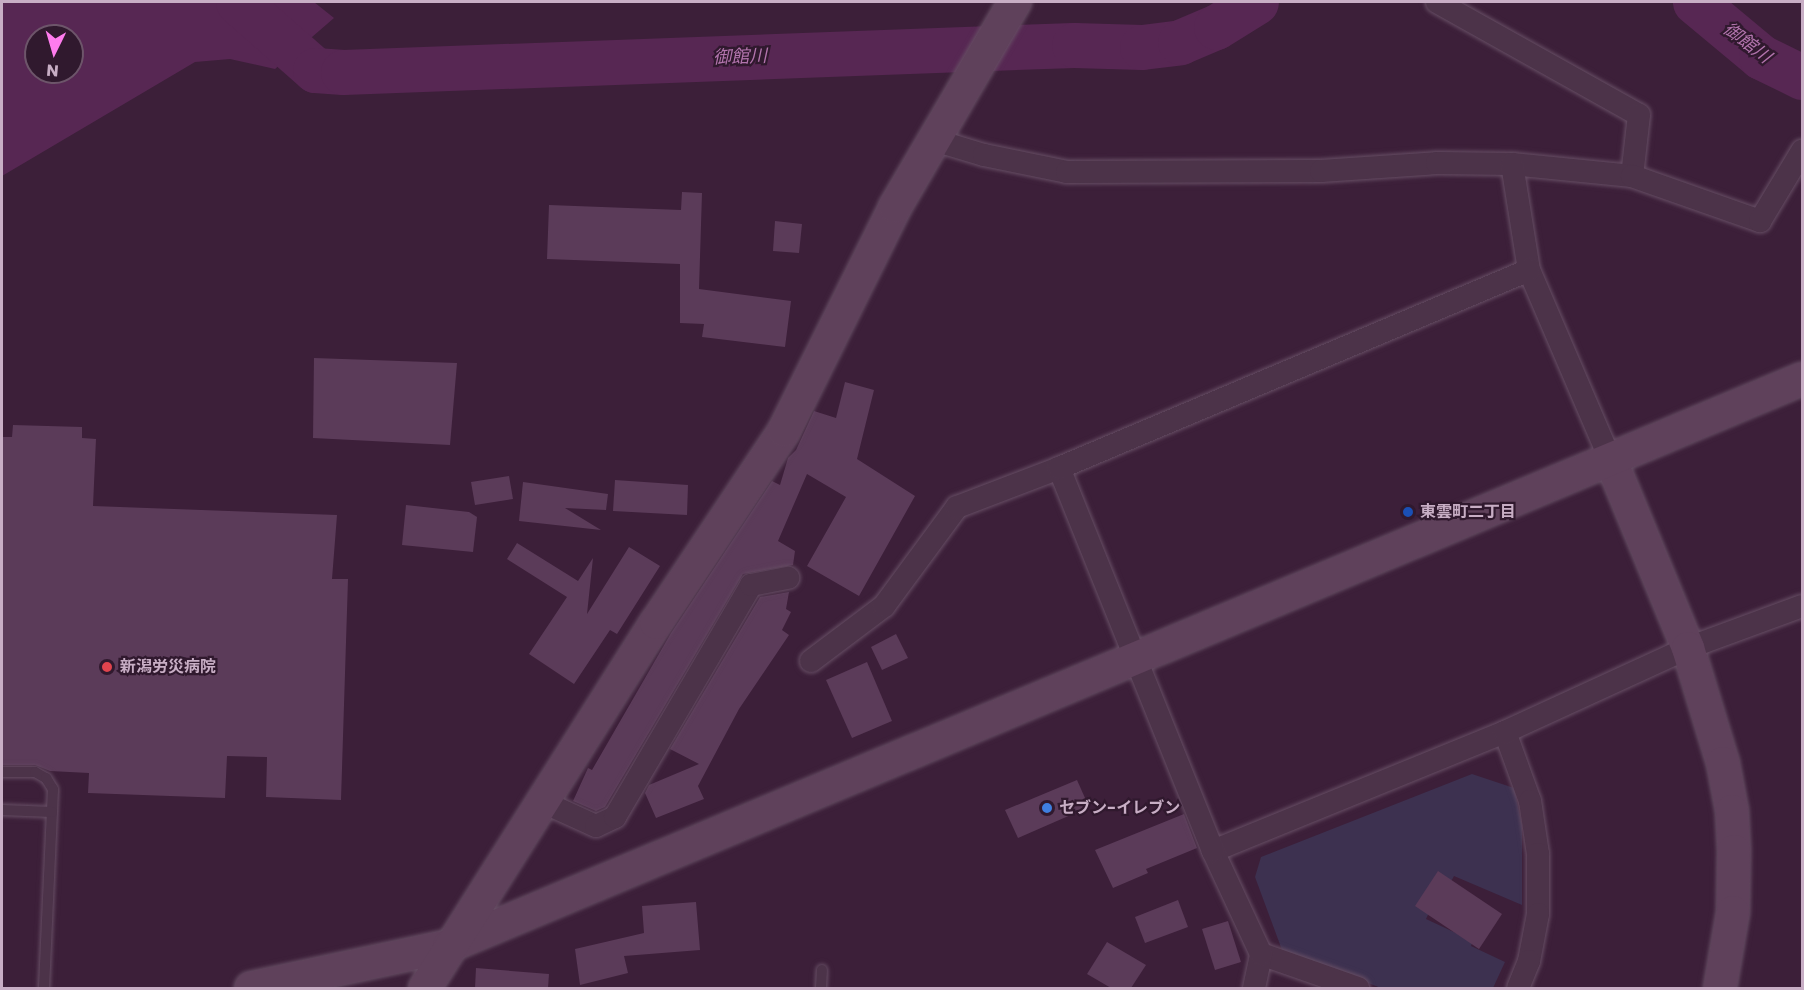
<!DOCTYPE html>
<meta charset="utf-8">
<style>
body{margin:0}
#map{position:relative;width:1804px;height:990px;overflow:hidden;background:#3c1f39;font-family:Poppins,"Noto Sans JP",sans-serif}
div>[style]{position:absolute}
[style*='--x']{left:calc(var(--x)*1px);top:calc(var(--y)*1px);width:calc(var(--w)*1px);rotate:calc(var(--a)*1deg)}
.green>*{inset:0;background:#3d3150}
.water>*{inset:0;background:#572753}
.river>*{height:45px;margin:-22.5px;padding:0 22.5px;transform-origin:22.5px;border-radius:22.5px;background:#572753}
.building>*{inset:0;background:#5b3b59}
.roads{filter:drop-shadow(0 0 2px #664e64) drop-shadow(0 0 2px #664e64)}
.lane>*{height:10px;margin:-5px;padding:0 5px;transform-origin:5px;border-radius:5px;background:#4c3349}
.street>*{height:22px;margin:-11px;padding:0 11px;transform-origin:11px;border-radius:11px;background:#4c3349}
.secondary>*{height:32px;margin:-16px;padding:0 16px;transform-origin:16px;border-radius:16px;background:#5f415b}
.dots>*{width:16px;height:16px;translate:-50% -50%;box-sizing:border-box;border:3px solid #30192e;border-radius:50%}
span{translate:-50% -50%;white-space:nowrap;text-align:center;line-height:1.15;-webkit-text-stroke:4.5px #30192e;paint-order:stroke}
.poi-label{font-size:16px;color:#c8aec5;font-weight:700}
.left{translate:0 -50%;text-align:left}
.water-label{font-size:18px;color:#b274ad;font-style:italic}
.frame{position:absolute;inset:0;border:3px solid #c8aec5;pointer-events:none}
.north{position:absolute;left:24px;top:24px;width:60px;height:60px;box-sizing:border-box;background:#30192e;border:2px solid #6d556a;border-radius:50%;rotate:185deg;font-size:16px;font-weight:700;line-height:24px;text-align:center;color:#c8aec5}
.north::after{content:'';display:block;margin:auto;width:21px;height:27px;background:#ff7cee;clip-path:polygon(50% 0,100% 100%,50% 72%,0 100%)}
</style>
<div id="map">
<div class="green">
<div style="clip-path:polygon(1472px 774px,1514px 788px,1522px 826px,1522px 905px,1454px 876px,1448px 887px,1442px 885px,1426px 919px,1473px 941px,1471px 946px,1505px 962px,1493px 988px,1381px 988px,1282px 950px,1255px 877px,1261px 857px)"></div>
</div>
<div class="water">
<div style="clip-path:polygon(evenodd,2px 2px,314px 2px,334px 18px,275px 69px,230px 59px,195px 62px,2px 176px,2px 2px,36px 36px,72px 36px,72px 72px,36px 72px,36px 36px)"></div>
</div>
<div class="river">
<div style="--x:238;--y:2;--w:103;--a:41.4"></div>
<div style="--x:315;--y:70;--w:28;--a:4"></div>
<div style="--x:343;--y:72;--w:731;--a:-2.12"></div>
<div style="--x:1074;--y:45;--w:68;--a:1.7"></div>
<div style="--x:1142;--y:47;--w:38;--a:-7"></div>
<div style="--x:1180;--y:42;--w:39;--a:-23"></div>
<div style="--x:1216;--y:27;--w:47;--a:-32"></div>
<div style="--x:1695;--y:2;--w:86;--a:39.8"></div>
<div style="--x:1761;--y:57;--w:46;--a:26"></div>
</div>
<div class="building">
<div style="clip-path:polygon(682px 192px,702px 193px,699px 289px,791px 301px,785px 347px,702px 337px,704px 324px,680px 323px,680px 264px,547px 259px,549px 205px,681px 210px)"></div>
<div style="clip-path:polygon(775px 221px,802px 224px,799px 253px,773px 251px)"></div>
<div style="clip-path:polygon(314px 358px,457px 363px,450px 445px,313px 438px)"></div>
<div style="clip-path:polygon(845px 382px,874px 390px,857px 459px,915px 496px,859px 596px,807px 566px,846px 497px,807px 474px,778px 541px,795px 551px,793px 565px,743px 574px,605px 807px,596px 811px,573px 801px,588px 768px,592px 770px,671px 633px,772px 481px,780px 485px,788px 458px,796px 450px,814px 411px,836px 418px)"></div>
<div style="clip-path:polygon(13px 425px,82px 427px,82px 438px,96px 439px,93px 506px,337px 515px,332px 579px,348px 579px,341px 800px,266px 797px,267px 757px,227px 756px,225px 798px,88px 793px,89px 773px,50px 771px,35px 765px,2px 765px,2px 437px,12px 437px)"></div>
<div style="clip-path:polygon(509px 476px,513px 499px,475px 505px,471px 482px)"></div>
<div style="clip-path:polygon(615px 480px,688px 485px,687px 515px,613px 511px)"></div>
<div style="clip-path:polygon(523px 482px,608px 494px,606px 510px,565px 508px,601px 530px,519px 521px)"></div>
<div style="clip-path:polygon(406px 505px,469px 512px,477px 517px,473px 552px,402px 545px)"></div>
<div style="clip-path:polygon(517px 543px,578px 581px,593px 558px,587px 614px,629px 547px,660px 566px,617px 634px,610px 630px,574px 684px,529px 654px,567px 597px,507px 559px)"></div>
<div style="clip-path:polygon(789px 592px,786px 609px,791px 612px,782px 630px,789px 635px,739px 709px,698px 786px,704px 799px,656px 818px,645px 793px,649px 785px,699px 764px,670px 749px,760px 597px)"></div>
<div style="clip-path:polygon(896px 634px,908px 658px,882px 670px,871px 647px)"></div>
<div style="clip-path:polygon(867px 662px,892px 721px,852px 738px,826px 680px)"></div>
<div style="clip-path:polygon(1077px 780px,1089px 807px,1018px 838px,1005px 810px)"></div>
<div style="clip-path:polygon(1184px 814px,1197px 848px,1146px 869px,1148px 873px,1113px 888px,1095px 850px)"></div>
<div style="clip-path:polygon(1438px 871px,1502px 914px,1479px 949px,1415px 906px)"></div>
<div style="clip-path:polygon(1178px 900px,1188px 927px,1145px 943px,1135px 917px)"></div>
<div style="clip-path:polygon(696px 902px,700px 950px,624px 956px,628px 973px,580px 985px,575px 949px,644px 933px,642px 906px)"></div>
<div style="clip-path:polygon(1228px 921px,1241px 962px,1215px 970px,1202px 929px)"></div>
<div style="clip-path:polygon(1107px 942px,1146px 965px,1131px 988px,1111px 988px,1087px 974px)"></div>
<div style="clip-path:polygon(476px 968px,549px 974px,548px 988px,475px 988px)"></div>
</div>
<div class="roads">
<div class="lane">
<div style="--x:2;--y:772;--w:33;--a:0"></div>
<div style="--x:35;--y:772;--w:13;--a:29"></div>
<div style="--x:46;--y:778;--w:13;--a:58"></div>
<div style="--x:53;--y:789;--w:199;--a:92.6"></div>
<div style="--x:2;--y:810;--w:50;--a:2.3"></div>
<div style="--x:821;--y:988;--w:18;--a:-87"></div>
</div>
<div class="street">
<div style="--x:1437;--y:2;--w:231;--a:29.2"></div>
<div style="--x:1639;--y:115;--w:61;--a:96.5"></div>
<div style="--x:934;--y:140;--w:52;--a:16.7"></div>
<div style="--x:984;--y:155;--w:85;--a:11.6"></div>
<div style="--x:1067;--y:172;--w:254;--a:-0.2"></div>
<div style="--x:1321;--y:171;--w:116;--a:-3.9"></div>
<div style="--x:1437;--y:163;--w:75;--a:0.8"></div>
<div style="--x:1512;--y:164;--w:121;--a:5.7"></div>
<div style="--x:1632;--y:176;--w:136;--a:19.4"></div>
<div style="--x:1760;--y:221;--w:82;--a:-59"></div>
<div style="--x:1512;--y:164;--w:107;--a:80.9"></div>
<div style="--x:1529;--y:270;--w:208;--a:66.8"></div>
<div style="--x:811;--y:661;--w:91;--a:-37"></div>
<div style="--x:884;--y:606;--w:123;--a:-53.6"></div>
<div style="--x:957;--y:507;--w:109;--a:-20.9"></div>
<div style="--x:1505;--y:732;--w:73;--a:70.1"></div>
<div style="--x:1530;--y:801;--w:54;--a:81.4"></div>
<div style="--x:1538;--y:854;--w:60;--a:90"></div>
<div style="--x:1538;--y:914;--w:48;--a:100.8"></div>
<div style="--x:1529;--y:961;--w:29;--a:112"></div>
<div style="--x:543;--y:802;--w:58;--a:24.4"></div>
<div style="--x:596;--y:826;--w:21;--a:-25"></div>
<div style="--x:615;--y:817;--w:269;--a:-59.6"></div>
<div style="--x:751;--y:585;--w:38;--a:-11"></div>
<div style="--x:1213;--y:851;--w:315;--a:-22.2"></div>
<div style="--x:1505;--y:732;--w:201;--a:-24.7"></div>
<div style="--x:1688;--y:648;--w:121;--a:-20.2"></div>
<div style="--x:1261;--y:954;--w:103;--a:19.3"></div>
<div style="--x:1254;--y:988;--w:35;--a:-78"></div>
<div style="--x:1261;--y:954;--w:114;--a:-115"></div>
<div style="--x:1213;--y:851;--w:413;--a:-111.9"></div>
<div style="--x:1059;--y:468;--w:510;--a:-22.84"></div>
</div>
<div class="secondary">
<div style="--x:1611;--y:461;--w:202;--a:67.6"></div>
<div style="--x:1688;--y:648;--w:120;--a:73.1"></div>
<div style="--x:1723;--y:763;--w:49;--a:79.4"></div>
<div style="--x:1732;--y:811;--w:40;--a:87.1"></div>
<div style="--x:1734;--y:851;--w:61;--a:90.9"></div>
<div style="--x:1733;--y:912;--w:77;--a:99.7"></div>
<div style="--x:251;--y:988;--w:202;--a:-12"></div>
<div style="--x:449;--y:946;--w:1467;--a:-22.74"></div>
<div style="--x:425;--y:988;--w:432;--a:-57.7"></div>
<div style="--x:656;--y:623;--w:231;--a:-56.3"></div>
<div style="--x:784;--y:431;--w:250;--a:-63.6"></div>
<div style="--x:895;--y:207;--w:238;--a:-59.7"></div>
</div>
</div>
<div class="dots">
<div style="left:1408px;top:512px;background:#1a4fb4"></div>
<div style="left:107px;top:667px;background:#e0444e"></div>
<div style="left:1047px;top:808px;background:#3f7fe0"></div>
</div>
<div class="poi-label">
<span class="left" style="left:1420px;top:512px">東雲町二丁目</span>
<span class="left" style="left:120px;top:667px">新潟労災病院</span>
<span class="left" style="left:1059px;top:808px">セブン-イレブン</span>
</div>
<div class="water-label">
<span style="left:1747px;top:43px;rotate:37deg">御館川</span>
<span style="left:740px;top:57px;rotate:-2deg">御館川</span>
</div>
<div class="frame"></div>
<div class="north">N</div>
</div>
